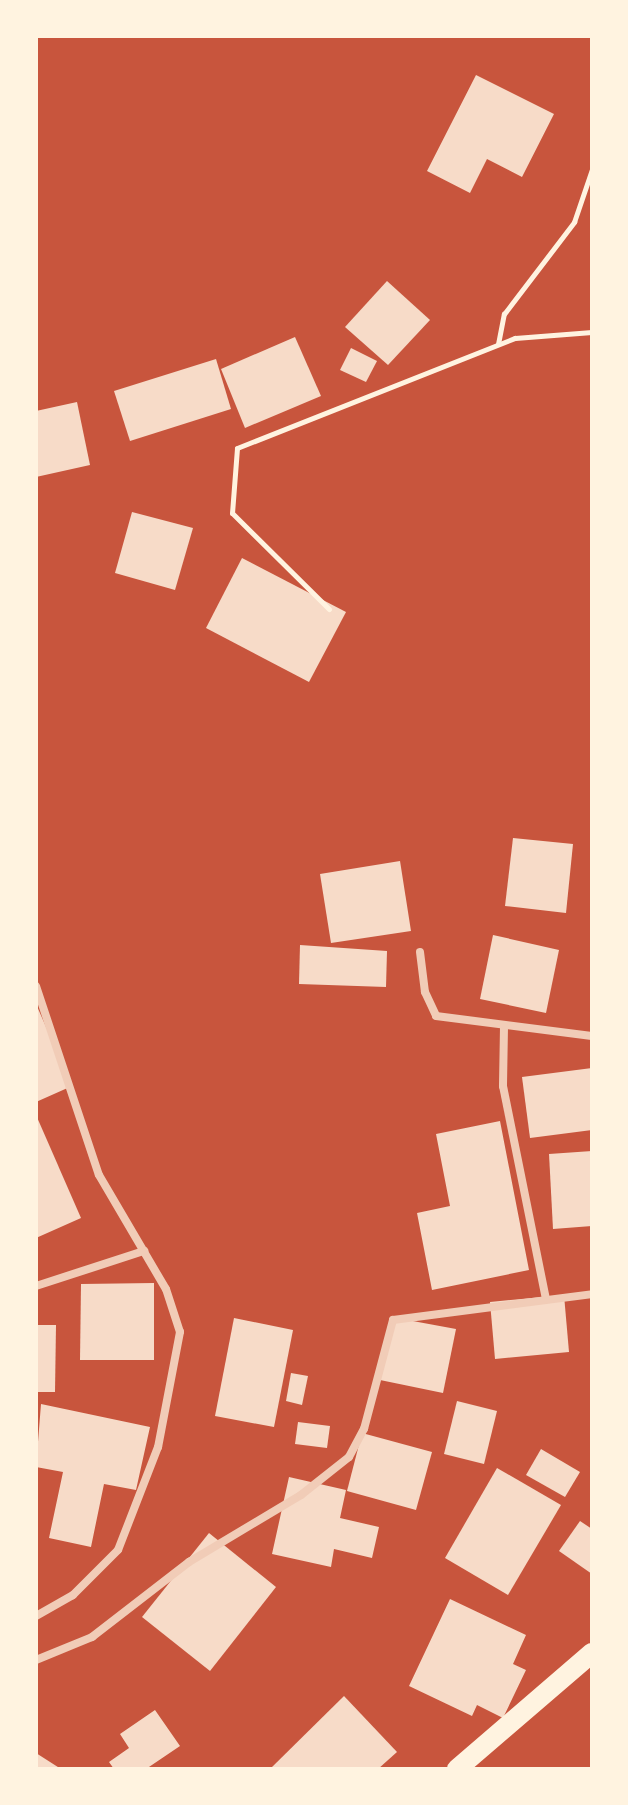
<!DOCTYPE html>
<style>
body{margin:0}
#map{position:relative;width:628px;height:1805px;overflow:hidden;background:#c8553d;font-family:"DM Sans",sans-serif}
div>[style]{position:absolute}
[style*='--x']{left:calc(var(--x)*1px);top:calc(var(--y)*1px);width:calc(var(--w)*1px);rotate:calc(var(--a)*1deg)}
.building>*{inset:0;background:#f7dbc8}
.path>*{height:5px;margin:-2.5px;padding:0 2.5px;transform-origin:2.5px;border-radius:2.5px;background:#fff3e0}
.minor>*{height:8px;margin:-4px;padding:0 4px;transform-origin:4px;border-radius:4px;background:#f1ccb7}
.primary>*{height:20px;margin:-10px;padding:0 10px;transform-origin:10px;border-radius:10px;background:#fff3e0}
span{translate:-50% -50%;white-space:nowrap;text-align:center;line-height:1.15;-webkit-text-stroke:6px #fff3e0;paint-order:stroke}
.frame{position:absolute;inset:0;border:38px solid #fff3e0;pointer-events:none}
</style>
<div id="map">
<div class="building">
<div style="clip-path:polygon(476px 75px,554px 114px,522px 177px,487px 159px,470px 193px,427px 171px)"></div>
<div style="clip-path:polygon(387px 281px,430px 320px,388px 365px,345px 327px)"></div>
<div style="clip-path:polygon(295px 337px,321px 396px,245px 428px,221px 369px)"></div>
<div style="clip-path:polygon(351px 348px,377px 361px,366px 382px,340px 370px)"></div>
<div style="clip-path:polygon(216px 359px,231px 409px,130px 441px,114px 391px)"></div>
<div style="clip-path:polygon(77px 402px,90px 465px,36px 477px,36px 411px)"></div>
<div style="clip-path:polygon(132px 512px,193px 528px,175px 590px,115px 573px)"></div>
<div style="clip-path:polygon(242px 558px,346px 612px,309px 682px,206px 628px)"></div>
<div style="clip-path:polygon(513px 838px,573px 844px,566px 913px,505px 906px)"></div>
<div style="clip-path:polygon(400px 861px,411px 931px,331px 943px,320px 874px)"></div>
<div style="clip-path:polygon(493px 935px,559px 950px,546px 1013px,480px 999px)"></div>
<div style="clip-path:polygon(300px 945px,387px 951px,386px 987px,299px 984px)"></div>
<div style="clip-path:polygon(36px 1004px,72px 1086px,36px 1102px)"></div>
<div style="clip-path:polygon(592px 1068px,592px 1130px,530px 1138px,522px 1077px)"></div>
<div style="clip-path:polygon(36px 1115px,81px 1218px,36px 1238px)"></div>
<div style="clip-path:polygon(500px 1121px,529px 1270px,432px 1290px,417px 1213px,450px 1206px,436px 1134px)"></div>
<div style="clip-path:polygon(592px 1151px,592px 1226px,553px 1229px,549px 1154px)"></div>
<div style="clip-path:polygon(154px 1283px,154px 1360px,80px 1360px,81px 1284px)"></div>
<div style="clip-path:polygon(564px 1295px,569px 1352px,495px 1359px,490px 1302px)"></div>
<div style="clip-path:polygon(391px 1317px,456px 1329px,443px 1393px,380px 1380px)"></div>
<div style="clip-path:polygon(234px 1318px,293px 1330px,274px 1427px,215px 1416px)"></div>
<div style="clip-path:polygon(36px 1325px,56px 1325px,55px 1392px,36px 1392px)"></div>
<div style="clip-path:polygon(291px 1373px,308px 1376px,302px 1405px,286px 1401px)"></div>
<div style="clip-path:polygon(457px 1401px,497px 1411px,484px 1464px,444px 1454px)"></div>
<div style="clip-path:polygon(41px 1404px,150px 1427px,136px 1490px,104px 1484px,91px 1547px,49px 1538px,63px 1472px,36px 1467px)"></div>
<div style="clip-path:polygon(298px 1422px,330px 1426px,327px 1448px,295px 1444px)"></div>
<div style="clip-path:polygon(362px 1433px,432px 1452px,416px 1510px,347px 1491px)"></div>
<div style="clip-path:polygon(541px 1449px,580px 1472px,565px 1497px,526px 1475px)"></div>
<div style="clip-path:polygon(497px 1468px,561px 1505px,508px 1595px,445px 1558px)"></div>
<div style="clip-path:polygon(289px 1477px,346px 1490px,340px 1518px,379px 1527px,372px 1558px,334px 1549px,331px 1567px,272px 1554px)"></div>
<div style="clip-path:polygon(580px 1521px,592px 1529px,592px 1574px,559px 1551px)"></div>
<div style="clip-path:polygon(209px 1533px,276px 1587px,210px 1671px,142px 1617px)"></div>
<div style="clip-path:polygon(450px 1599px,526px 1635px,513px 1664px,526px 1670px,503px 1718px,477px 1705px,472px 1716px,409px 1686px)"></div>
<div style="clip-path:polygon(344px 1696px,397px 1752px,378px 1769px,270px 1769px)"></div>
<div style="clip-path:polygon(155px 1710px,180px 1746px,146px 1769px,114px 1769px,109px 1762px,129px 1748px,120px 1734px)"></div>
<div style="clip-path:polygon(36px 1753px,61px 1769px,36px 1769px)"></div>
</div>
<div class="path">
<div style="--x:498;--y:344;--w:31;--a:-79"></div>
<div style="--x:504;--y:314;--w:116;--a:-52.7"></div>
<div style="--x:574;--y:222;--w:56;--a:-71.2"></div>
<div style="--x:329;--y:609;--w:136;--a:-135.3"></div>
<div style="--x:232;--y:513;--w:65;--a:-85.6"></div>
<div style="--x:237;--y:448;--w:299;--a:-21.6"></div>
<div style="--x:515;--y:338;--w:77;--a:-4.5"></div>
</div>
<div class="minor">
<div style="--x:420;--y:952;--w:40;--a:82.9"></div>
<div style="--x:425;--y:992;--w:26;--a:65"></div>
<div style="--x:436;--y:1016;--w:157;--a:7.3"></div>
<div style="--x:36;--y:986;--w:199;--a:71.6"></div>
<div style="--x:99;--y:1175;--w:132;--a:59.6"></div>
<div style="--x:166;--y:1289;--w:45;--a:72"></div>
<div style="--x:180;--y:1332;--w:117;--a:100.8"></div>
<div style="--x:158;--y:1447;--w:110;--a:111.2"></div>
<div style="--x:118;--y:1550;--w:64;--a:135"></div>
<div style="--x:73;--y:1595;--w:43;--a:150.4"></div>
<div style="--x:504;--y:1027;--w:59;--a:91"></div>
<div style="--x:503;--y:1086;--w:218;--a:78.6"></div>
<div style="--x:36;--y:1286;--w:114;--a:-18"></div>
<div style="--x:36;--y:1660;--w:61;--a:-22.3"></div>
<div style="--x:92;--y:1637;--w:123;--a:-37.7"></div>
<div style="--x:189;--y:1562;--w:131;--a:-30.9"></div>
<div style="--x:301;--y:1495;--w:61;--a:-38.4"></div>
<div style="--x:349;--y:1457;--w:32;--a:-62"></div>
<div style="--x:364;--y:1429;--w:113;--a:-75.1"></div>
<div style="--x:393;--y:1320;--w:201;--a:-7.4"></div>
</div>
<div class="primary">
<div style="--x:457;--y:1769;--w:178;--a:-40.7"></div>
</div>
<div class="frame"></div>
</div>
